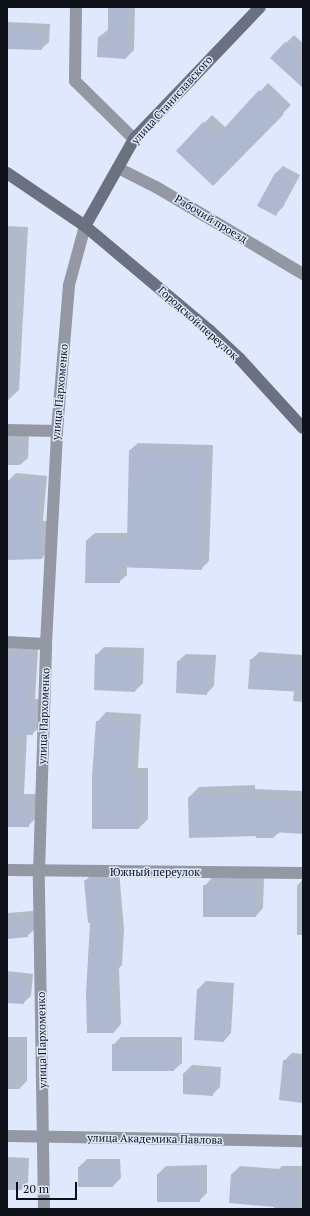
<!DOCTYPE html>
<meta charset="utf-8">
<style>
body{margin:0}
#map{position:relative;width:310px;height:1216px;overflow:hidden;background:#dfe8fc;font-family:"PT Serif",serif}
div>[style]{position:absolute}
[style*='--x']{left:calc(var(--x)*1px);top:calc(var(--y)*1px);width:calc(var(--w)*1px);rotate:calc(var(--a)*1deg)}
.shadow>*{inset:0;background:#0003}
.building>*{inset:0;background:#aeb8d0}
.street>*{height:12px;margin:-6px;padding:0 6px;transform-origin:6px;border-radius:6px;background:#9398a2}
.secondary>*{height:12px;margin:-6px;padding:0 6px;transform-origin:6px;border-radius:6px;background:#6b7180}
span{translate:-50% -50%;white-space:nowrap;text-align:center;line-height:1.15;-webkit-text-stroke:3px #dfe8fc;paint-order:stroke}
.street-label{font-size:11px;color:#0e1119}
.frame{position:absolute;inset:0;border:8px solid #0e1119;pointer-events:none}
.scale{position:absolute;left:16px;top:1182px;width:61px;height:18px;box-sizing:border-box;border:2px solid #0e1119;border-top:0;padding-left:5px;font-size:12px;line-height:14px;white-space:nowrap;color:#0e1119;-webkit-text-stroke:3px #dfe8fc;paint-order:stroke}
</style>
<div id="map">
<div class="shadow">
<div style="clip-path:polygon(109px 7px,142px 7px,135px 7px,134px 50px,126px 58px,98px 56px,99px 37px,109px 29px)"></div>
<div style="clip-path:polygon(7px 22px,50px 24px,49px 42px,41px 49px,7px 48px)"></div>
<div style="clip-path:polygon(294px 35px,303px 43px,303px 73px,271px 58px)"></div>
<div style="clip-path:polygon(268px 83px,291px 105px,213px 185px,177px 151px,212px 115px,226px 128px)"></div>
<div style="clip-path:polygon(283px 166px,300px 175px,283px 207px,276px 214px,275px 174px)"></div>
<div style="clip-path:polygon(7px 226px,28px 227px,19px 390px,7px 401px)"></div>
<div style="clip-path:polygon(7px 431px,29px 432px,28px 458px,20px 465px,7px 465px)"></div>
<div style="clip-path:polygon(138px 443px,213px 445px,209px 561px,201px 569px,127px 567px,127px 575px,119px 582px,87px 540px,95px 533px,128px 533px,130px 450px)"></div>
<div style="clip-path:polygon(16px 473px,47px 476px,43px 521px,49px 521px,49px 550px,42px 558px,7px 559px,8px 481px)"></div>
<div style="clip-path:polygon(7px 646px,38px 648px,35px 699px,40px 699px,40px 727px,32px 734px,27px 734px,24px 794px,36px 794px,36px 818px,28px 826px,7px 826px)"></div>
<div style="clip-path:polygon(104px 647px,144px 648px,143px 683px,135px 691px,96px 655px)"></div>
<div style="clip-path:polygon(259px 652px,303px 655px,303px 702px,293px 701px,294px 690px,251px 660px)"></div>
<div style="clip-path:polygon(186px 654px,216px 655px,214px 686px,206px 694px,178px 661px)"></div>
<div style="clip-path:polygon(106px 712px,141px 714px,138px 768px,148px 768px,148px 819px,139px 828px,97px 722px)"></div>
<div style="clip-path:polygon(255px 785px,255px 789px,303px 791px,303px 833px,280px 832px,274px 837px,257px 835px,189px 797px,199px 787px)"></div>
<div style="clip-path:polygon(119px 871px,124px 929px,122px 965px,119px 968px,121px 1024px,114px 1032px,85px 881px,93px 873px)"></div>
<div style="clip-path:polygon(212px 878px,264px 878px,263px 908px,256px 916px,204px 886px)"></div>
<div style="clip-path:polygon(303px 879px,303px 935px,297px 935px,297px 886px)"></div>
<div style="clip-path:polygon(33px 911px,35px 929px,27px 936px,7px 938px,7px 913px)"></div>
<div style="clip-path:polygon(7px 971px,33px 974px,31px 996px,23px 1003px,7px 1002px)"></div>
<div style="clip-path:polygon(206px 981px,234px 983px,231px 1033px,224px 1041px,198px 989px)"></div>
<div style="clip-path:polygon(7px 1037px,27px 1037px,27px 1081px,19px 1089px,7px 1089px)"></div>
<div style="clip-path:polygon(121px 1037px,182px 1037px,182px 1063px,174px 1070px,113px 1070px,113px 1045px)"></div>
<div style="clip-path:polygon(292px 1053px,303px 1054px,303px 1101px,284px 1061px)"></div>
<div style="clip-path:polygon(192px 1065px,221px 1067px,220px 1087px,212px 1095px,184px 1073px)"></div>
<div style="clip-path:polygon(7px 1157px,29px 1158px,28px 1182px,21px 1190px,7px 1190px)"></div>
<div style="clip-path:polygon(87px 1159px,120px 1159px,121px 1178px,113px 1186px,79px 1167px)"></div>
<div style="clip-path:polygon(207px 1165px,207px 1193px,199px 1201px,158px 1201px,158px 1174px,166px 1166px)"></div>
<div style="clip-path:polygon(240px 1166px,279px 1169px,282px 1166px,303px 1166px,303px 1208px,274px 1209px,274px 1205px,232px 1174px)"></div>
</div>
<div class="building">
<div style="clip-path:polygon(108px 7px,128px 7px,126px 59px,97px 57px,98px 37px,108px 37px)"></div>
<div style="clip-path:polygon(7px 30px,42px 31px,42px 50px,7px 49px)"></div>
<div style="clip-path:polygon(285px 42px,303px 58px,303px 88px,270px 58px)"></div>
<div style="clip-path:polygon(259px 90px,284px 114px,213px 186px,176px 151px,203px 122px,218px 135px)"></div>
<div style="clip-path:polygon(275px 173px,293px 183px,276px 216px,257px 206px)"></div>
<div style="clip-path:polygon(129px 450px,205px 452px,202px 570px,120px 567px,120px 583px,85px 583px,86px 540px,127px 541px)"></div>
<div style="clip-path:polygon(7px 480px,39px 483px,35px 528px,41px 528px,42px 559px,7px 560px)"></div>
<div style="clip-path:polygon(7px 654px,30px 655px,28px 706px,33px 706px,33px 735px,7px 735px)"></div>
<div style="clip-path:polygon(95px 654px,137px 656px,135px 692px,94px 690px)"></div>
<div style="clip-path:polygon(250px 659px,303px 663px,303px 692px,248px 689px)"></div>
<div style="clip-path:polygon(177px 661px,209px 663px,207px 695px,176px 693px)"></div>
<div style="clip-path:polygon(96px 721px,132px 723px,129px 777px,139px 777px,139px 829px,92px 829px,92px 777px)"></div>
<div style="clip-path:polygon(245px 794px,246px 798px,303px 801px,303px 834px,274px 832px,274px 838px,256px 838px,256px 836px,189px 838px,188px 797px)"></div>
<div style="clip-path:polygon(29px 801px,29px 827px,7px 827px,7px 802px)"></div>
<div style="clip-path:polygon(112px 879px,116px 937px,114px 974px,111px 974px,114px 1033px,87px 1033px,86px 993px,90px 923px,88px 923px,84px 880px)"></div>
<div style="clip-path:polygon(203px 885px,256px 886px,256px 917px,203px 917px)"></div>
<div style="clip-path:polygon(26px 919px,28px 937px,7px 939px,7px 920px)"></div>
<div style="clip-path:polygon(7px 979px,26px 981px,24px 1004px,7px 1003px)"></div>
<div style="clip-path:polygon(197px 989px,227px 990px,224px 1042px,194px 1040px)"></div>
<div style="clip-path:polygon(112px 1044px,175px 1045px,174px 1071px,112px 1071px)"></div>
<div style="clip-path:polygon(283px 1060px,303px 1062px,303px 1103px,279px 1100px)"></div>
<div style="clip-path:polygon(183px 1073px,214px 1074px,213px 1096px,183px 1094px)"></div>
<div style="clip-path:polygon(113px 1166px,113px 1187px,78px 1187px,78px 1167px)"></div>
<div style="clip-path:polygon(199px 1173px,200px 1202px,157px 1202px,157px 1174px)"></div>
<div style="clip-path:polygon(273px 1173px,297px 1173px,297px 1209px,229px 1203px,231px 1174px,273px 1176px)"></div>
</div>
<div class="street">
<div style="--x:76;--y:7;--w:74;--a:90.8"></div>
<div style="--x:75;--y:81;--w:83;--a:44.5"></div>
<div style="--x:118;--y:168;--w:42;--a:26.6"></div>
<div style="--x:156;--y:187;--w:171;--a:30.6"></div>
<div style="--x:7;--y:430;--w:50;--a:1.1"></div>
<div style="--x:7;--y:642;--w:39;--a:3"></div>
<div style="--x:7;--y:870;--w:296;--a:0.6"></div>
<div style="--x:7;--y:1136;--w:296;--a:1"></div>
<div style="--x:44;--y:1209;--w:337;--a:-90.9"></div>
<div style="--x:39;--y:872;--w:228;--a:-88.2"></div>
<div style="--x:46;--y:644;--w:213;--a:-87"></div>
<div style="--x:57;--y:431;--w:146;--a:-85.3"></div>
<div style="--x:69;--y:285;--w:61;--a:-74.8"></div>
</div>
<div class="secondary">
<div style="--x:7;--y:173;--w:94;--a:34.2"></div>
<div style="--x:85;--y:226;--w:162;--a:40"></div>
<div style="--x:209;--y:330;--w:42;--a:43.1"></div>
<div style="--x:240;--y:359;--w:93;--a:47.6"></div>
<div style="--x:85;--y:226;--w:100;--a:-60.6"></div>
<div style="--x:134;--y:139;--w:182;--a:-46.3"></div>
</div>
<div class="street-label">
<span style="left:172px;top:100px;rotate:-48deg">улица Станиславского</span>
<span style="left:211px;top:219px;rotate:31deg">Рабочий проезд</span>
<span style="left:198px;top:323px;rotate:42deg">Городской переулок</span>
<span style="left:60px;top:392px;rotate:-85deg">улица Пархоменко</span>
<span style="left:44px;top:716px;rotate:-88deg">улица Пархоменко</span>
<span style="left:155px;top:872px">Южный переулок</span>
<span style="left:42px;top:1040px;rotate:-91deg">улица Пархоменко</span>
<span style="left:155px;top:1139px;rotate:1deg">улица Академика Павлова</span>
</div>
<div class="frame"></div>
<div class="scale">20 m</div>
</div>
